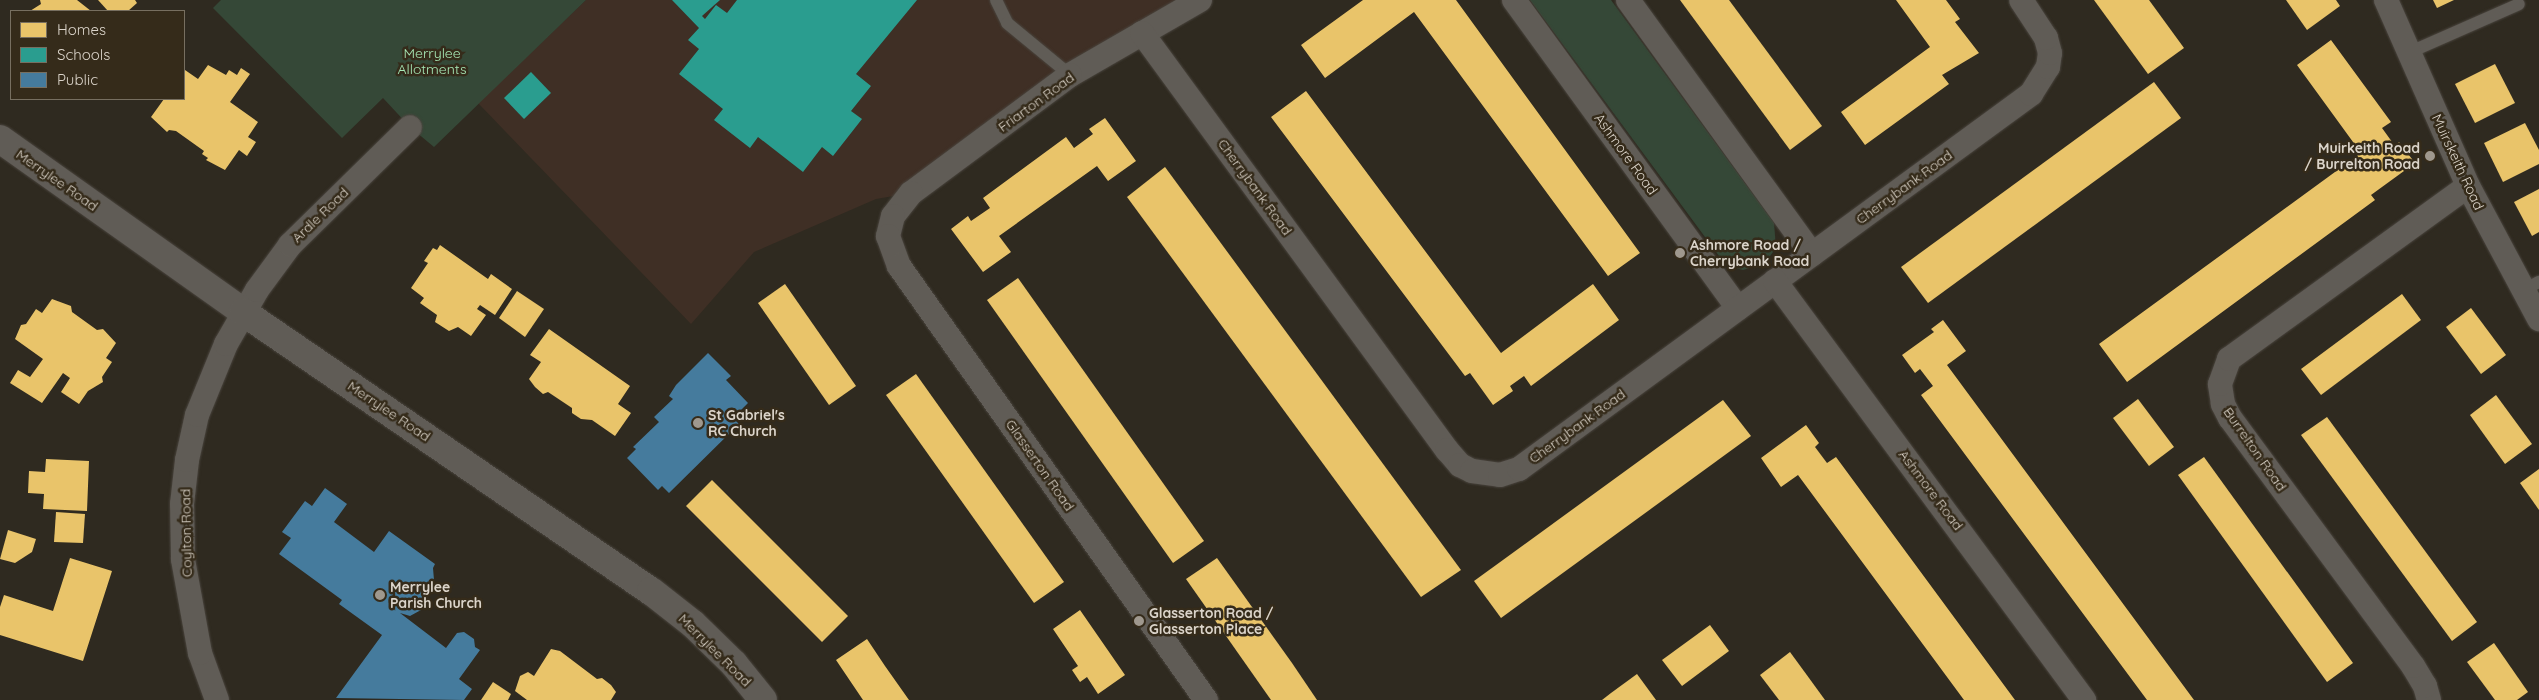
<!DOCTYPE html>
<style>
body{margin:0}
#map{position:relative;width:2539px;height:700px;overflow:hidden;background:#2f2a20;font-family:Quicksand,sans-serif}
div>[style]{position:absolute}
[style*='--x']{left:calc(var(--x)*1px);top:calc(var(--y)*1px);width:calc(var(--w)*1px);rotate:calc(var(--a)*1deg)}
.education>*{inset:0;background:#3f2f25}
.green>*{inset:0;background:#354837}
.homes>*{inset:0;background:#e9c46a}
.schools>*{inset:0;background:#2a9d8f}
.public>*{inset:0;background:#457b9d}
.roads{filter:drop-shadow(0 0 1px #49443d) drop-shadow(0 0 1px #49443d)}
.service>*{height:12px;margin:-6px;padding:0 6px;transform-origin:6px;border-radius:6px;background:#605c56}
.minor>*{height:24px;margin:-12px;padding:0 12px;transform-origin:12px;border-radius:12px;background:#605c56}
.secondary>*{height:28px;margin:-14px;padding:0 14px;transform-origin:14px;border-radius:14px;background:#605c56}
.dots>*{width:14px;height:14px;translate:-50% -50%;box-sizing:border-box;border:2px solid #352b1a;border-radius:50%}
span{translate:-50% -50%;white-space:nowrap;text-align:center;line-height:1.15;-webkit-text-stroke:5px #352b1a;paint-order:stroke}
.park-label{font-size:14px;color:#a7e9b7}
.street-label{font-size:14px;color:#dbd4ca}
.poi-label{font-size:14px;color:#dbd4ca;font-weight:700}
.right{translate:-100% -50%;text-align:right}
.left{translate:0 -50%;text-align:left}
.legend{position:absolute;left:10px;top:10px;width:175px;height:90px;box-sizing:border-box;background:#352b1a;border:1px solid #776f60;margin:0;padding:6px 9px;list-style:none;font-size:15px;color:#dbd4ca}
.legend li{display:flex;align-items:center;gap:10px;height:25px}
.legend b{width:25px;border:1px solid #776f60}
</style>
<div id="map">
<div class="education">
<div style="clip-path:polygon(586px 0,1200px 0,911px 193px,876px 199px,754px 252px,691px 324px,478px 103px)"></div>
</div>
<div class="green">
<div style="clip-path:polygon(221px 0,586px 0,434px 147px,410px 127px,383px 98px,342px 138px,213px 8px)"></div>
<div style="clip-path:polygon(1530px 0,1611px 0,1774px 223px,1776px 248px,1764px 264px,1743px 270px,1731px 267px,1722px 260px)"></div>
</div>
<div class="homes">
<div style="clip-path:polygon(40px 0,77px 0,91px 11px,30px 11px,41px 4px)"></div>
<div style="clip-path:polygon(98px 0,135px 0,137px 3px,128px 11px,108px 11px)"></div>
<div style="clip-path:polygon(1363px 0,1456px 0,1640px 253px,1608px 276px,1414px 12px,1325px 78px,1301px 45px)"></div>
<div style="clip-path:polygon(1680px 0,1729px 0,1822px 126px,1790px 150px)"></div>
<div style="clip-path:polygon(1896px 0,1946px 0,1960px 19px,1955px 22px,1979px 53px,1942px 75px,1949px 84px,1865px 145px,1841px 112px,1930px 47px)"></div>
<div style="clip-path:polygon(2094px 0,2149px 0,2184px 48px,2148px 74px)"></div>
<div style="clip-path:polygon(2286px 0,2336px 0,2340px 6px,2307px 30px)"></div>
<div style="clip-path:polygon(2433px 0,2454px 0,2437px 8px)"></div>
<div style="clip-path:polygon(2331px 40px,2391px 122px,2382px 128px,2395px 146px,2399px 142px,2415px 163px,2371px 195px,2375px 200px,2127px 382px,2099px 344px,2361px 153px,2297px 65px)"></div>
<div style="clip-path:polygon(2495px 64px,2515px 103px,2475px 123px,2455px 84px)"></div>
<div style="clip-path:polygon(208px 65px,226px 75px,229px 70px,237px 75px,241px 68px,250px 74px,230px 102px,258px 122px,248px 137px,256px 142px,247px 156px,239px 150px,225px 170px,206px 160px,208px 158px,202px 154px,204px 151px,176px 131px,169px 130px,167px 132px,151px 117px,164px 99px,184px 99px,185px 70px,198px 79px)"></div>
<div style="clip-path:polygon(2154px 82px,2181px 118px,1928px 303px,1901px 267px)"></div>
<div style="clip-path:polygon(1306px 91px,1501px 353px,1593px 284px,1619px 320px,1531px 386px,1524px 376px,1510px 386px,1513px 391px,1493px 405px,1470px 373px,1465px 376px,1271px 117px)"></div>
<div style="clip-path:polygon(1105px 118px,1136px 161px,1108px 181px,1097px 166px,999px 236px,1011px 252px,983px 272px,951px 229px,968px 216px,971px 221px,990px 208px,983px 198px,1066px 137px,1074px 148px,1093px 134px,1089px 129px)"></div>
<div style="clip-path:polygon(2525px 123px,2539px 150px,2539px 164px,2503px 182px,2484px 143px)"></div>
<div style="clip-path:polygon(1165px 167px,1461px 570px,1421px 597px,1127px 197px)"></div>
<div style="clip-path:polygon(2539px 189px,2539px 232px,2532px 236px,2514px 202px)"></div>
<div style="clip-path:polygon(440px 245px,488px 279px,491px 274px,512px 289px,495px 315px,480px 305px,477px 309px,486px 315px,471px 336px,458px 327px,449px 331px,435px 322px,437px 315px,420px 303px,424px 298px,411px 288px,428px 263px,424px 261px,433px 248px,437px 250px)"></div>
<div style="clip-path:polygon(1018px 278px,1204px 541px,1173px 563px,987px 300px)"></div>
<div style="clip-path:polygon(785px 284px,856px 386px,829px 405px,758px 303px)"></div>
<div style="clip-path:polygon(517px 291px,544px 309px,525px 337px,499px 318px)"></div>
<div style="clip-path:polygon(2402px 294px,2421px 320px,2321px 395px,2301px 369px)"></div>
<div style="clip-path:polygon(52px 299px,71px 306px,72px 312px,97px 330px,103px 329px,116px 343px,106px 358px,112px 362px,102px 377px,103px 382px,88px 391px,79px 404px,61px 392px,70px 378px,63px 373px,42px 403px,10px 383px,18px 370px,30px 377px,43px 359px,15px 339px,21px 325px,26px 324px,36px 309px,42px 313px)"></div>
<div style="clip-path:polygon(2471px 308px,2506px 355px,2481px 374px,2446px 327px)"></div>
<div style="clip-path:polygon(1943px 320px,1966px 351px,1947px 365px,2194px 700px,2147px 700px,1921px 395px,1933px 386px,1920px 369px,1915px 373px,1902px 355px,1934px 332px,1931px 329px)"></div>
<div style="clip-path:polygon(549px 329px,630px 386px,618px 404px,631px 413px,615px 436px,592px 420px,581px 419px,572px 413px,572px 408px,548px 392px,543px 394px,535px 387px,529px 379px,541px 362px,530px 355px)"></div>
<div style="clip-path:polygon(916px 374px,1064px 582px,1034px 603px,886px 395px)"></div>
<div style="clip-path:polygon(2496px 395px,2532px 444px,2505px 464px,2470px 415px)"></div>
<div style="clip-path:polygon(2138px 399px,2174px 447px,2149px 466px,2113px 418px)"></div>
<div style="clip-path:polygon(1723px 400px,1751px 436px,1501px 618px,1474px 581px)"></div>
<div style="clip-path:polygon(2327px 417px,2477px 622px,2452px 641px,2301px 435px)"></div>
<div style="clip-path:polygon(1806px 425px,1819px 443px,1815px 447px,1827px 463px,1836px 457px,2015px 700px,1964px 700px,1798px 475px,1781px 487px,1761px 458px)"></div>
<div style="clip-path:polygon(2204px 457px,2353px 663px,2327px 682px,2178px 475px)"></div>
<div style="clip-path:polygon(46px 459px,89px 461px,87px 511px,43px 509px,44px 494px,28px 493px,29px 471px,45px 472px)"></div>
<div style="clip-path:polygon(2539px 469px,2539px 510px,2520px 483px)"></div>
<div style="clip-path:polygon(712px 480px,848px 616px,822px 642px,686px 506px)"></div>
<div style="clip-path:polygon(56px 512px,85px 514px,83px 543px,54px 542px)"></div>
<div style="clip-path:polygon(8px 530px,36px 539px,32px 552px,15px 563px,0 559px)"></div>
<div style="clip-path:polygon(70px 558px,112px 571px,83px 661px,0 635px,0 607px,4px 595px,53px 611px)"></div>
<div style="clip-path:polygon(1217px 558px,1292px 663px,1317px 700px,1271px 700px,1186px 579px)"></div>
<div style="clip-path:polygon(1080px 610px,1125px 675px,1098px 694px,1087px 677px,1080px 682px,1072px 670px,1078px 666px,1053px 629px)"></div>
<div style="clip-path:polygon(1710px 625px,1729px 651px,1682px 686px,1662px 660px)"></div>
<div style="clip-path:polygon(867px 639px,885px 666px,909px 700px,863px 700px,836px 660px)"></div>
<div style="clip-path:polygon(2494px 643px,2528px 692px,2517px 700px,2495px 700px,2467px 662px)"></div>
<div style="clip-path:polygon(551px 649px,560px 651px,597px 679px,602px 678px,611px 685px,616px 692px,611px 700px,527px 700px,515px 691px,520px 676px,528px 672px,534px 676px)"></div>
<div style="clip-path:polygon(1790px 652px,1809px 678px,1825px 700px,1779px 700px,1760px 675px)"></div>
<div style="clip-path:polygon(1637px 674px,1656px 700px,1602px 700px,1611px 693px)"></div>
<div style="clip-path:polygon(493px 682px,511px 694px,508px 700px,481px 700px)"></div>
</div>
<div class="schools">
<div style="clip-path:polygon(672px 0,720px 0,702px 16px,705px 19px,716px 5px,727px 13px,737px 0,917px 0,856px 74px,871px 86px,851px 111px,862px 119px,833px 156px,822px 147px,803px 172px,758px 137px,750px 148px,714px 120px,723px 109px,679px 74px,699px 49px,688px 40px,699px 28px)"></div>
<div style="clip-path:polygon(531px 72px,551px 93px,524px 119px,504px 98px)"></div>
</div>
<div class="public">
<div style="clip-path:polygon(708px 353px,731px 376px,726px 380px,748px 403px,733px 418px,739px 424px,669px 493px,662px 486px,658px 490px,627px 458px,636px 449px,633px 447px,659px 422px,654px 417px,673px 399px,669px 396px,676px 385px)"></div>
<div style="clip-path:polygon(325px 488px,347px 504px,334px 522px,374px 552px,389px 531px,435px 564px,433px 568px,434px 580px,419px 587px,425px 597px,421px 610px,410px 616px,400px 613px,446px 648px,457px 633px,464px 632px,474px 639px,475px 647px,480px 650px,459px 679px,472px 689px,464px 700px,336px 698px,382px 635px,339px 604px,342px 600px,279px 554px,291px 538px,282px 532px,305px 501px,312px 506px)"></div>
</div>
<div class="roads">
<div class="service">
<div style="--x:996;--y:0;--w:25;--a:64"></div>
<div style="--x:1007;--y:23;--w:82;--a:39.5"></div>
<div style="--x:2408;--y:53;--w:121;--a:-23.8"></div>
<div style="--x:2523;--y:290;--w:18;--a:-27"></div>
</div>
<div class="minor">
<div style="--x:1200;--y:0;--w:150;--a:150"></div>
<div style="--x:1070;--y:75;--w:198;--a:143.4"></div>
<div style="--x:911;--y:193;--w:29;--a:128"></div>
<div style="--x:893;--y:216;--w:21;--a:104"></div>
<div style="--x:888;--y:236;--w:32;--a:70"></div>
<div style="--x:899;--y:266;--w:532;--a:54.73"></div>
<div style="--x:1514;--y:0;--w:381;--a:54"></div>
<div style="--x:1628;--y:0;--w:314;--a:54.1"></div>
<div style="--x:2386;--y:0;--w:203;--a:66.2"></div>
<div style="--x:2468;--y:186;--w:151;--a:61.9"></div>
<div style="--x:1142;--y:33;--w:517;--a:53.82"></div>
<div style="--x:1447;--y:450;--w:20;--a:49"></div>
<div style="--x:1460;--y:465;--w:13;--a:27"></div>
<div style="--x:1472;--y:471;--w:28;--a:8"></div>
<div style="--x:1500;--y:475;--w:20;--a:-18"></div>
<div style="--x:1519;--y:469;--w:635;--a:-36.22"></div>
<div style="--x:2031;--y:94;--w:32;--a:-58"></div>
<div style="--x:2048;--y:67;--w:14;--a:-82"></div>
<div style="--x:2050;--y:53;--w:16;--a:-105"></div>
<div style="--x:2046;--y:38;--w:45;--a:-123.3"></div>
<div style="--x:1775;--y:281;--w:521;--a:53.59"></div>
<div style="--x:217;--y:700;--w:50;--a:-109.9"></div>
<div style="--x:200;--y:653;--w:96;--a:-100.3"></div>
<div style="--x:183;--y:559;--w:55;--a:-91"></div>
<div style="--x:182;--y:504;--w:44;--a:-83.5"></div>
<div style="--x:187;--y:460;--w:46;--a:-77.5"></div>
<div style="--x:197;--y:415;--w:77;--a:-67.8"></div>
<div style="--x:226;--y:344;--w:62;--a:-60.1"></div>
<div style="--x:257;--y:290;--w:56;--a:-53.7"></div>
<div style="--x:290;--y:245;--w:168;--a:-44.5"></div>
<div style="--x:2429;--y:700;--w:15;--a:-106"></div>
<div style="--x:2425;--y:686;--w:23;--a:-121"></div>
<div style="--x:2413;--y:666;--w:308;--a:-126.4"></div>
<div style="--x:2230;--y:418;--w:16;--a:-117"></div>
<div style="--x:2223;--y:404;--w:20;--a:-99"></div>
<div style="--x:2220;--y:384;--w:27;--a:-70"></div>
<div style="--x:2229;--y:359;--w:295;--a:-35.9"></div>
</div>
<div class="secondary">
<div style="--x:0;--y:139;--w:298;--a:35.4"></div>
<div style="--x:243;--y:312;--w:494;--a:34.4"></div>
<div style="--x:651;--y:591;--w:53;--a:38.2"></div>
<div style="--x:693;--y:624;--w:57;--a:44.3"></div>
<div style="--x:734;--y:664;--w:46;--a:51.1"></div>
</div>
</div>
<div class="dots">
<div style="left:2430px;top:156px;background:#9f988e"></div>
<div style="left:1680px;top:253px;background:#9f988e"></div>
<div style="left:698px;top:423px;background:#9f988e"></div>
<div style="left:380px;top:595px;background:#9f988e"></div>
<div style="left:1139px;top:621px;background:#9f988e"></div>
</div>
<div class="park-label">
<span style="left:432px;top:61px">Merrylee<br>Allotments</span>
</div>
<div class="street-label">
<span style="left:1036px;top:102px;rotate:-36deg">Friarton Road</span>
<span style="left:1626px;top:154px;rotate:54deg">Ashmore Road</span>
<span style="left:2458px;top:162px;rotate:65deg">Muirskeith Road</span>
<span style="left:57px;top:180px;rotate:35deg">Merrylee Road</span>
<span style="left:1255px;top:187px;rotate:54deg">Cherrybank Road</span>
<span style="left:1904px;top:187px;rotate:-36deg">Cherrybank Road</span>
<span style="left:320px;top:215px;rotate:-44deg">Ardle Road</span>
<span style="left:389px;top:411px;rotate:34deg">Merrylee Road</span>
<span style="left:1577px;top:426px;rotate:-36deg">Cherrybank Road</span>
<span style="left:2255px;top:449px;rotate:55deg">Burrelton Road</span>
<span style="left:1040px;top:465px;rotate:55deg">Glasserton Road</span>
<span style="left:1931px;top:490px;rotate:53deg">Ashmore Road</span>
<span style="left:186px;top:533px;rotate:-91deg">Coylton Road</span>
<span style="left:715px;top:650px;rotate:45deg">Merrylee Road</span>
</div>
<div class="poi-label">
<span class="right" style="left:2420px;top:156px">Muirkeith Road<br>/ Burrelton Road</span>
<span class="left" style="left:1690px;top:253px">Ashmore Road /<br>Cherrybank Road</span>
<span class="left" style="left:708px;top:423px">St Gabriel's<br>RC Church</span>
<span class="left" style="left:390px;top:595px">Merrylee<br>Parish Church</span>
<span class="left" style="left:1149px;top:621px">Glasserton Road /<br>Glasserton Place</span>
</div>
<ul class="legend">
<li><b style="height:14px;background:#e9c46a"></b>Homes</li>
<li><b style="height:14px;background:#2a9d8f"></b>Schools</li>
<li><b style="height:14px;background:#457b9d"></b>Public</li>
</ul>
</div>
